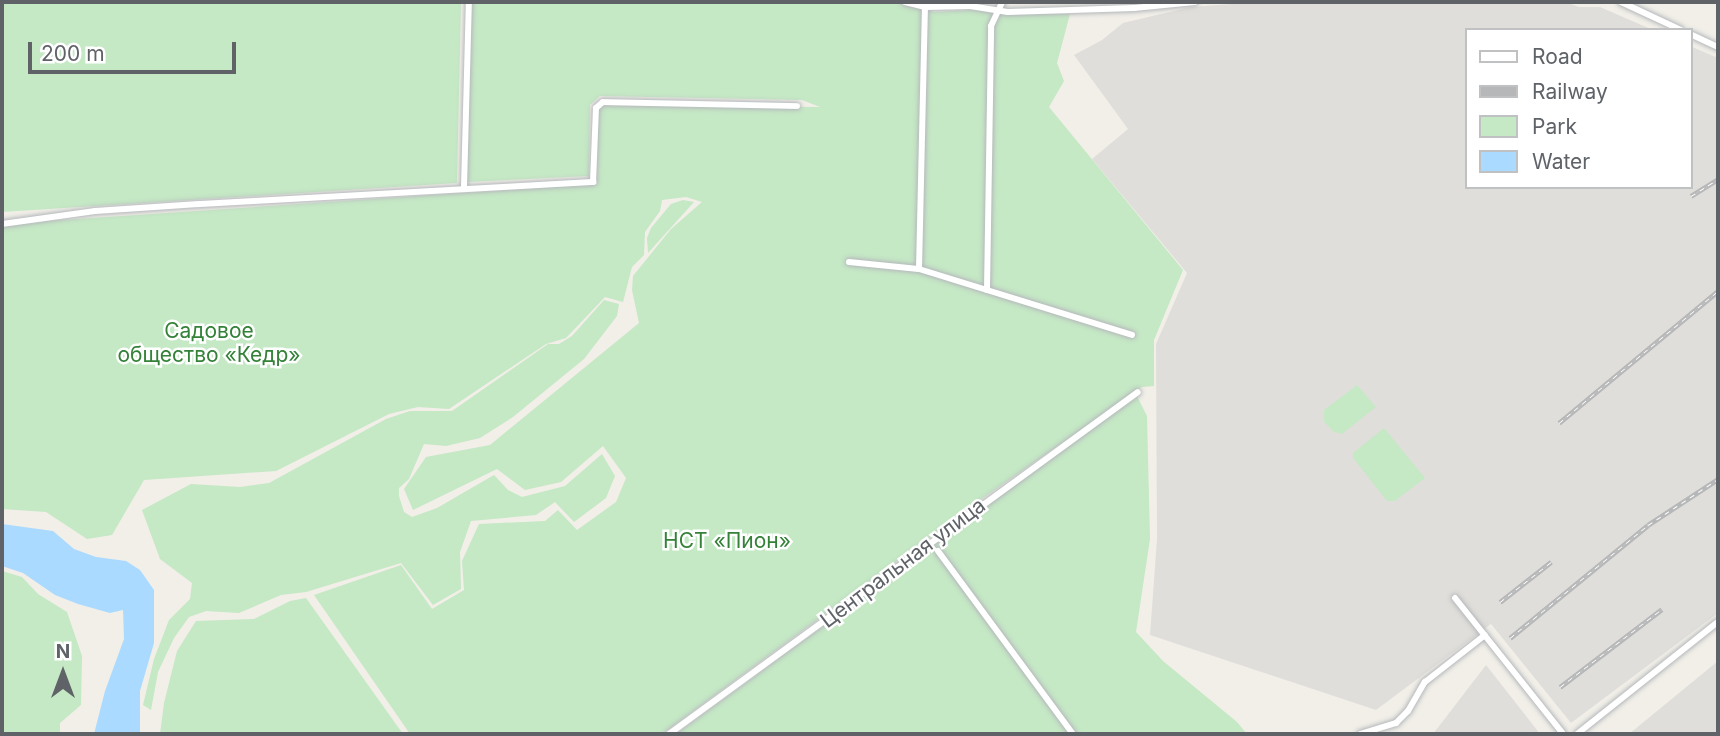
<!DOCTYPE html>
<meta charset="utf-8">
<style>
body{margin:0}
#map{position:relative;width:1720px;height:736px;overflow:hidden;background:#f1efe8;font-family:Inter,sans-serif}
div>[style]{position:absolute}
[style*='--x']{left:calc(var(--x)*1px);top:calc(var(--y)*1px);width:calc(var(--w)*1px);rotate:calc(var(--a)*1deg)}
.industrial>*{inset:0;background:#e0deda}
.green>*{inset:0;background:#c5e8c5}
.water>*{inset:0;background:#aadaff}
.roads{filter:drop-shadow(0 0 2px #b5b8bc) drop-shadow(0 0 2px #b5b8bc)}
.minor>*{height:6px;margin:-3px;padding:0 3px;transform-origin:3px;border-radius:3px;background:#fff}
.rail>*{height:4.5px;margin-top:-2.25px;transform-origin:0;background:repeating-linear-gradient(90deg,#fff 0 5px,#b6b7b8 0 10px);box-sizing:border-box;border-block:2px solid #b6b7b8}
span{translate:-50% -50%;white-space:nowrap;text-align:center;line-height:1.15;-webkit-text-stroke:5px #fff;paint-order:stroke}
.park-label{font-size:21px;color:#348238}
.street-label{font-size:21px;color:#5f6368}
.frame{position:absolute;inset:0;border:4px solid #5f6368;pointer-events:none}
.legend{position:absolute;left:1465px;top:28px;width:228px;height:161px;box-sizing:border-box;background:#fff;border:2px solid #bfc1c3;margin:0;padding:9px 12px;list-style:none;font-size:21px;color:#5f6368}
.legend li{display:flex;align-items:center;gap:14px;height:35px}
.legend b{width:35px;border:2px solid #bfc1c3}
.north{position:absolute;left:28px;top:638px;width:70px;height:70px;-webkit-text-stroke:5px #fff;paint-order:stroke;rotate:0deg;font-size:19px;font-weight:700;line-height:28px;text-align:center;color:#5f6368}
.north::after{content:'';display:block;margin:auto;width:24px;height:32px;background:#5f6368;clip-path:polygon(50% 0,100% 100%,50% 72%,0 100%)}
.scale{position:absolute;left:28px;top:42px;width:208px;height:32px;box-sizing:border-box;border:4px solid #5f6368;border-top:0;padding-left:9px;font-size:21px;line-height:24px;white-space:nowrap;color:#5f6368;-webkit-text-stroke:5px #fff;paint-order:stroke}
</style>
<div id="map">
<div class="industrial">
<div style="clip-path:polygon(1258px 2px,1565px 2px,1579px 7px,1600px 7px,1653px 30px,1466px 30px,1466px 187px,1690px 187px,1690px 46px,1718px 58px,1718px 613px,1571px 723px,1491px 624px,1376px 710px,1150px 635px,1157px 539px,1156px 344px,1187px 273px,1092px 159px,1128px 129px,1074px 55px,1102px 40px,1123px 23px,1191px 7px)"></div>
<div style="clip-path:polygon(1718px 661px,1718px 734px,1629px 734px)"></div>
<div style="clip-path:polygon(1486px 665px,1540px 734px,1433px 734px)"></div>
</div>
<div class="green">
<div style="clip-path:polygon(2px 2px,461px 2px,457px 183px,2px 212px)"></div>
<div style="clip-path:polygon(472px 2px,892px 2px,935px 12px,986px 9px,1005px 14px,1070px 14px,1057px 63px,1064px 81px,1049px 107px,1183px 270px,1154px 340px,1154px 386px,1142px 387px,980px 500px,662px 734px,410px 734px,314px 595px,401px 565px,432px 609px,464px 590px,462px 561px,479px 524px,545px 521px,558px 510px,577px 530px,616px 502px,626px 478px,603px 446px,561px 482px,525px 490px,497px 469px,413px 510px,404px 489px,426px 457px,490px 445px,639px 323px,632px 290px,633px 276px,671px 229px,702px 202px,686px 197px,662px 200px,660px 211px,645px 232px,644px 255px,632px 267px,623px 302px,605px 297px,566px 338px,546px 344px,449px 409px,418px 407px,389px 414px,276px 471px,144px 480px,112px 535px,87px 539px,46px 512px,2px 509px,2px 224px,597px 184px,598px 110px,605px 105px,820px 107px,802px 100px,600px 96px,590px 105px,589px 176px,467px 182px)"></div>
<div style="clip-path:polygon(683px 200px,694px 202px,648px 253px,647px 238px,651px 228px,671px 204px)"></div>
<div style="clip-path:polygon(604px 300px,619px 304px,617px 316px,584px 359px,513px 417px,480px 438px,446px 446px,424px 444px,409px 479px,399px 488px,399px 496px,404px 512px,412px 517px,437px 508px,494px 475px,508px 490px,522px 497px,565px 486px,602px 454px,615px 476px,606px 498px,574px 522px,555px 502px,536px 515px,471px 521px,460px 552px,461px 589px,433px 605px,401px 563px,306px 592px,281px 595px,239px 613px,206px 611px,189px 617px,174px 638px,158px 672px,151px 710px,143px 705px,154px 659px,169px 620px,190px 599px,192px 583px,160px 559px,142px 510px,191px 484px,240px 487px,269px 483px,386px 419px,410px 411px,452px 411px,548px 344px,559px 344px,572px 336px)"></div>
<div style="clip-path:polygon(1357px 385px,1376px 407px,1342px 434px,1334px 432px,1324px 422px,1324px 410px)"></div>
<div style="clip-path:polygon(1137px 396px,1147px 416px,1150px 539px,1136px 632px,1163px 661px,1237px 722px,1247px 734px,676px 734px)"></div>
<div style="clip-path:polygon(1384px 428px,1425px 478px,1395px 501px,1387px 501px,1353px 458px,1353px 453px)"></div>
<div style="clip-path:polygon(2px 571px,22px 577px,38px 594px,67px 612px,82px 656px,81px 705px,60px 723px,60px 734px,2px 734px)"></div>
<div style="clip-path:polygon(306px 598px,403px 734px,160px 734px,164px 703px,177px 651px,196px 621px,254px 619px,290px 601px)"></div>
</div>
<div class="water">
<div style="clip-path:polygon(2px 524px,53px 531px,74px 549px,96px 557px,126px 561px,140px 570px,154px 590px,154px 643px,140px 691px,140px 734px,94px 734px,105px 691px,124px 639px,123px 610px,110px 613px,78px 604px,55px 595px,23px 573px,2px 566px)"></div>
</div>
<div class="roads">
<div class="minor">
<div style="--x:905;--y:2;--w:21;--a:14"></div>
<div style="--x:925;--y:7;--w:45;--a:-1.3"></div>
<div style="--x:970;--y:6;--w:38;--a:9"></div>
<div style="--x:1008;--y:12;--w:126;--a:-1.8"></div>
<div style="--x:1134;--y:8;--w:61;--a:-5.6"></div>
<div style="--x:1621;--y:2;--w:66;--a:25"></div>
<div style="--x:1690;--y:34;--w:31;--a:25"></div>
<div style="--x:464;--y:187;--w:185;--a:-88.5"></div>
<div style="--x:2;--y:224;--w:94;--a:-8"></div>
<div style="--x:95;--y:211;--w:104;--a:-3.9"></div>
<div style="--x:199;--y:204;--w:395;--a:-3.2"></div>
<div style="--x:593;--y:182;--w:74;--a:-87.7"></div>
<div style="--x:596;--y:108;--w:9;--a:-41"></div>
<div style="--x:603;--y:102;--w:194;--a:1.2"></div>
<div style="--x:849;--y:262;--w:70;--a:5.7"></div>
<div style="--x:919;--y:269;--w:223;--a:17.2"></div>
<div style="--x:919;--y:269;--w:262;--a:-88.7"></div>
<div style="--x:987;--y:290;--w:264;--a:-89.1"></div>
<div style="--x:991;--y:26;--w:26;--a:-65"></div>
<div style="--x:938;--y:551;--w:227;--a:53.6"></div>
<div style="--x:1455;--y:598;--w:174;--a:51.5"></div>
<div style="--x:669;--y:734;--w:580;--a:-36.1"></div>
<div style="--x:1360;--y:734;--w:38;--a:-17"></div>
<div style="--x:1396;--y:723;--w:17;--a:-45"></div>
<div style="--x:1408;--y:711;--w:34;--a:-60"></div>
<div style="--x:1425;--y:682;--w:76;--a:-38.1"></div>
<div style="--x:1577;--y:734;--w:180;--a:-38.5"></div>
</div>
</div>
<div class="rail">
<div style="--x:1691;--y:196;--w:32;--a:-32"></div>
<div style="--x:1559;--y:423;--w:207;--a:-39.7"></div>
<div style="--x:1500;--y:602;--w:65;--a:-38.1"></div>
<div style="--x:1510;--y:638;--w:178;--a:-39.3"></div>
<div style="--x:1648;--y:525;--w:84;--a:-33.3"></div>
<div style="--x:1560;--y:687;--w:128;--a:-37.4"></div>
</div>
<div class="park-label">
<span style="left:209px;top:343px">Садовое<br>общество «Кедр»</span>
<span style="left:727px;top:541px">НСТ «Пион»</span>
</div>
<div class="street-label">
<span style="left:903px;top:563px;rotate:-37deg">Центральная улица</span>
</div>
<div class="frame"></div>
<ul class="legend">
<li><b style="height:9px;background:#fff"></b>Road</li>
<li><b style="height:9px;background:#b6b7b8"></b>Railway</li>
<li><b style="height:19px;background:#c5e8c5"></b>Park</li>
<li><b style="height:19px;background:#aadaff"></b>Water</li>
</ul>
<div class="north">N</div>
<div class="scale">200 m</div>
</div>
